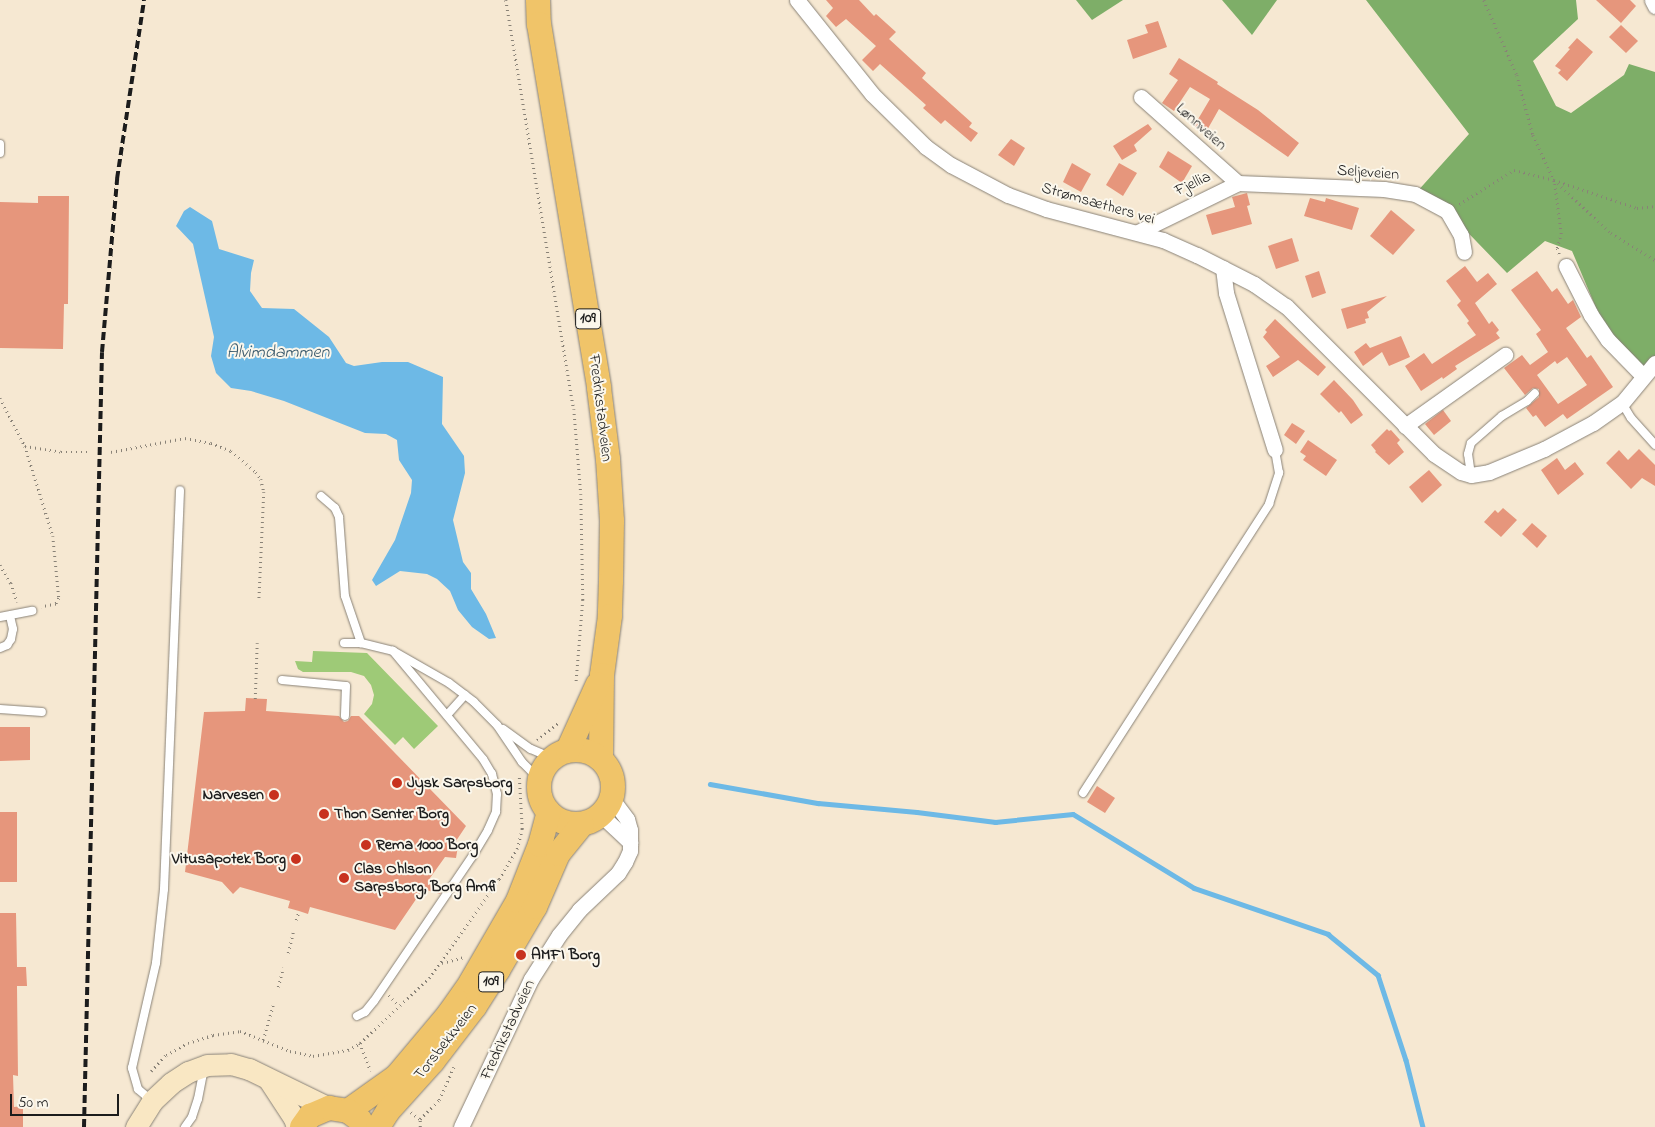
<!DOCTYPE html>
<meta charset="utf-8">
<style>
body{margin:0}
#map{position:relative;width:1655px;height:1127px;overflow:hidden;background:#f6e8d2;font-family:"Indie Flower",sans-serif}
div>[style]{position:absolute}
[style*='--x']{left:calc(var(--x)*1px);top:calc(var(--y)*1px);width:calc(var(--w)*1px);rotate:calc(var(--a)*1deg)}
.green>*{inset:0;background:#9eca77}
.forest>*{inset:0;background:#7eae68}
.water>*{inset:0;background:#6db9e6}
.stream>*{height:4.5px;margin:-2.25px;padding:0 2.25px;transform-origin:2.25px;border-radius:2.25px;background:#6db9e6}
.building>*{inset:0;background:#e6967c}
.path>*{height:2.5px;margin-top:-1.25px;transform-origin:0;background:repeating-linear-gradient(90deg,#898277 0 1px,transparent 0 5px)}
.roads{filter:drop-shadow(0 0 1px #898277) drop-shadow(0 0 1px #898277)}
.lane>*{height:8px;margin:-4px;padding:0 4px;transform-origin:4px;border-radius:4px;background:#fff}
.street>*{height:15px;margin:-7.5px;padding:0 7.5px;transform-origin:7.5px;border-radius:7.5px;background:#fff}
.secondary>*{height:21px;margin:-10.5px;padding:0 10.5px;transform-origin:10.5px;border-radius:10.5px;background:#f9e7c3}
.primary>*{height:24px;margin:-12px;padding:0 12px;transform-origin:12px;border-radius:12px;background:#f0c469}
.primary>.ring{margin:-12px;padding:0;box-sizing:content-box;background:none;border:24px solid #f0c469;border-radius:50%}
.rail>*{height:4px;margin-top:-2px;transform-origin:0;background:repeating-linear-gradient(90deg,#1c1c1c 0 8px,transparent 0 12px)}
.dots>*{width:14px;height:14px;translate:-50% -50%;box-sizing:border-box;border:2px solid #fbf7ec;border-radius:50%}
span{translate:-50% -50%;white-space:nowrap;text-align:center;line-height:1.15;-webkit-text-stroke:4px #fbf7ec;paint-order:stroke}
.shield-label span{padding:1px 4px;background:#fbf7ec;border:1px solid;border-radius:4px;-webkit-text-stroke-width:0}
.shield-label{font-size:15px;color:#1c1c1c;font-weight:700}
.street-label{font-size:16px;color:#1c1c1c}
.poi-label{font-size:16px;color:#1c1c1c;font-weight:700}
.left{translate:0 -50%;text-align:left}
.right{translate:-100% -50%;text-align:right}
.water-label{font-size:18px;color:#3c5b6d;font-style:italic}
.scale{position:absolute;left:10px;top:1094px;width:109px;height:22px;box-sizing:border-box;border:2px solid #1c1c1c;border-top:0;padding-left:6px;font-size:15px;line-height:18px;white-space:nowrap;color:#1c1c1c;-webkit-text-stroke:4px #fbf7ec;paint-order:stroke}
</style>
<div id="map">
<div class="green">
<div style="clip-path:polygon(313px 651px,367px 653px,438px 726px,414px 749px,403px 737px,395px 745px,364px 714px,372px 704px,374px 695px,371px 685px,364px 676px,351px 672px,303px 672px,298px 669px,295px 661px,312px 662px)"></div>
</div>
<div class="forest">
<div style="clip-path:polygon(1076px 0,1123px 0,1092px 20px)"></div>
<div style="clip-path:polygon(1222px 0,1277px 0,1252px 35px)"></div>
<div style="clip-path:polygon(1366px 0,1576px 0,1578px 19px,1533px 61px,1556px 106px,1571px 113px,1624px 75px,1629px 64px,1655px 72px,1655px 363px,1643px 376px,1602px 322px,1572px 251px,1545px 241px,1507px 273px,1447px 211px,1415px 194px,1469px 134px)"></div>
</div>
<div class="water">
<div style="clip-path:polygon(190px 207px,212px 221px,219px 249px,254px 260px,251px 273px,250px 291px,262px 308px,294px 309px,329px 337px,346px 363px,354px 366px,382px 362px,408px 362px,443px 377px,442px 424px,464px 456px,465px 473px,453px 520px,463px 562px,471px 573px,471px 589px,486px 614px,496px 638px,489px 639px,472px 627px,458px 610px,450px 591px,437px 579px,427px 574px,400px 571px,376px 586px,372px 580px,395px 540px,411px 493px,412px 480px,399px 460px,397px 440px,386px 434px,365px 433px,284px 401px,251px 391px,231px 388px,216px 373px,211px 356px,214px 337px,193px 244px,176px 226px,184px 211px)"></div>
</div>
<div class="stream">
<div style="--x:710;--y:784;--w:110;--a:10"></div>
<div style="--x:818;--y:803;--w:99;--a:5.2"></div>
<div style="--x:917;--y:812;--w:79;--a:7.3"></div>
<div style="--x:995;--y:822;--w:78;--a:-5.9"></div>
<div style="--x:1073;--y:814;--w:142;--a:31.4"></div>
<div style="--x:1194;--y:888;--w:142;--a:18.9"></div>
<div style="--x:1328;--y:934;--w:65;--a:39.4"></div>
<div style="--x:1378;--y:975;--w:89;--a:71.8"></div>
<div style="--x:1406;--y:1060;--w:69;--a:75.8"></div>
</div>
<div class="building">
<div style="clip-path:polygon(826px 0,859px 0,874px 16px,876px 14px,896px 32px,889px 39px,926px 73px,922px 78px,972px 123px,969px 127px,978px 133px,971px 142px,945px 120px,941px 124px,923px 108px,926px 105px,880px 64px,873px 71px,862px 60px,876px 46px,846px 19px,836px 27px,826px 16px,833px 8px)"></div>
<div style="clip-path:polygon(1596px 0,1630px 0,1636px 6px,1621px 23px)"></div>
<div style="clip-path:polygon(1158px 21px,1167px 47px,1133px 59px,1127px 40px,1148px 33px,1145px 25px)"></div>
<div style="clip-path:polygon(1621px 25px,1638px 41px,1626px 53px,1609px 37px)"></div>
<div style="clip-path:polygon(1577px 38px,1593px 52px,1567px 81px,1558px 73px,1561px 70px,1555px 66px,1570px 49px,1568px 48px)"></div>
<div style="clip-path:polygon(1179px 58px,1218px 82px,1217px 84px,1258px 110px,1299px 143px,1288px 157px,1219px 109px,1206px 132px,1194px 126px,1210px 99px,1190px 87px,1174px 111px,1162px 103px,1178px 80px,1169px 74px)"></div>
<div style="clip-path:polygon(1148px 124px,1152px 129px,1134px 145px,1137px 151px,1122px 160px,1113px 146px)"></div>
<div style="clip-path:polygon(1011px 139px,1025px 148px,1014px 166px,998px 155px)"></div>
<div style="clip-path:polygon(1168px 151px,1192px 166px,1182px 183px,1159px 167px)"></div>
<div style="clip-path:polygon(1072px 163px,1091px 174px,1081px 192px,1063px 182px)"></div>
<div style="clip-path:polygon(1119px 163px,1137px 173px,1123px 196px,1106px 185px)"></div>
<div style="clip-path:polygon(1247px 193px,1250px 205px,1247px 206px,1252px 224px,1212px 235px,1206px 215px,1235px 207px,1232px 197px)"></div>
<div style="clip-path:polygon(38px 196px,69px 196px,68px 304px,64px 304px,63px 349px,0 348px,0 202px,38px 203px)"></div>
<div style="clip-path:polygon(1310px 198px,1325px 202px,1326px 198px,1359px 208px,1352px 230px,1304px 216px)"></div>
<div style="clip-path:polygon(1391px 210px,1415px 230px,1393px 255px,1370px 236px)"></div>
<div style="clip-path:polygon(1292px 238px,1299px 261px,1276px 269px,1268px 246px)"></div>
<div style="clip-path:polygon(1465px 266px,1477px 282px,1488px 273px,1497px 284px,1475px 303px,1489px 324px,1492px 321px,1499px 330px,1496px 333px,1500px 338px,1455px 366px,1457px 369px,1443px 379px,1442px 377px,1421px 391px,1405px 366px,1424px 353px,1432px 364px,1476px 335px,1467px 323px,1469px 321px,1457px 305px,1461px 301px,1446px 281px)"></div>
<div style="clip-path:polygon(1319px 271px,1326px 293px,1312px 298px,1305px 276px)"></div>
<div style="clip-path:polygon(evenodd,1537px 271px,1552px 292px,1557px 288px,1568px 304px,1573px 300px,1581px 317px,1566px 328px,1587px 358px,1591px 355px,1613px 387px,1567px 419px,1563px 414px,1545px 427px,1536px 415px,1533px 417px,1526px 408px,1539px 397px,1539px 389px,1533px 388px,1525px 395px,1504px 368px,1522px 355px,1530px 365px,1548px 352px,1536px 334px,1541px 330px,1511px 290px,1537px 271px,1567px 357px,1587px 385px,1558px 404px,1537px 375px,1555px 361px,1557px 364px,1567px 357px)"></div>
<div style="clip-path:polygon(1387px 296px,1367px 312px,1369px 318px,1365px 319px,1366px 323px,1347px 329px,1341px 309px)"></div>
<div style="clip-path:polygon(1275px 319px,1326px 367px,1318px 376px,1298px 360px,1273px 377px,1266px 366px,1280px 357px,1263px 337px,1267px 332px,1265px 330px)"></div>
<div style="clip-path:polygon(1401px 336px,1410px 357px,1389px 366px,1382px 352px,1363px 366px,1354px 352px,1366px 343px,1370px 348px)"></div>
<div style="clip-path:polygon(1334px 380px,1353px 400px,1363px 415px,1351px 424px,1341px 411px,1339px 413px,1320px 394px)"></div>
<div style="clip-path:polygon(1443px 410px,1451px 421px,1434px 435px,1425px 424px)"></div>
<div style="clip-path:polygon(1292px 423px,1305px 431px,1296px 444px,1284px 435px)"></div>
<div style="clip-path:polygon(1387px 429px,1389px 431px,1391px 430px,1400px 440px,1397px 443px,1404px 452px,1389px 465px,1375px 452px,1376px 451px,1371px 445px)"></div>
<div style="clip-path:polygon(1308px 440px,1337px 460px,1326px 476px,1303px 460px,1306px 456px,1300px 452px)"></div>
<div style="clip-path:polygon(1639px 449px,1655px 465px,1655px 486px,1642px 478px,1631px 489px,1606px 463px,1619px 450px,1628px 460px)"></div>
<div style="clip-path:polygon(1557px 458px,1565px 470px,1575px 462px,1584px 474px,1558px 495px,1541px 470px)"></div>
<div style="clip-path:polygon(1429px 470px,1442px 485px,1422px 503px,1409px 487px)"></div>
<div style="clip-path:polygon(1503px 508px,1517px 520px,1501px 537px,1484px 522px,1495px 510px,1498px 513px)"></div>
<div style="clip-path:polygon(1532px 523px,1547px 536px,1537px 548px,1522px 534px)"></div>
<div style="clip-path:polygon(246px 698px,267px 699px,266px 711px,339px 716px,344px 722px,348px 721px,351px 716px,359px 716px,466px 826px,456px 841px,458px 846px,456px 858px,445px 857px,430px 878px,442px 891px,440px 894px,423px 889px,395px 930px,310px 907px,308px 914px,299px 911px,288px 908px,290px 901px,240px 887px,233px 894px,222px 882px,185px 872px,204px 712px,245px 711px)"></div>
<div style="clip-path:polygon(0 727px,30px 727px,30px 760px,0 761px)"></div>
<div style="clip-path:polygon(1097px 786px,1115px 798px,1105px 813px,1087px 802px)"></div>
<div style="clip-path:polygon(0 812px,17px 812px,17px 882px,0 882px)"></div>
<div style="clip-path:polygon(0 913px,16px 913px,17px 967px,26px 967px,27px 986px,17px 986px,18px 1076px,13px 1075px,14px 1107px,23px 1106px,23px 1127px,0 1127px)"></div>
</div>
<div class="path">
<div style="--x:506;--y:0;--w:415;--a:80.6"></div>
<div style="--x:574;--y:409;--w:85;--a:85.3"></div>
<div style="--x:581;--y:494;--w:106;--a:88.9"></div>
<div style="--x:583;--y:600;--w:85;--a:94.7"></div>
<div style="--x:1484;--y:0;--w:82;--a:66.3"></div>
<div style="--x:1517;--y:75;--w:62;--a:75.1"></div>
<div style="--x:1533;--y:135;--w:50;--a:65"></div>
<div style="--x:1459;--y:204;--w:65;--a:-31.7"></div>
<div style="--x:1514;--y:170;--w:41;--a:14"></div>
<div style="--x:1554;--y:180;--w:78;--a:42.9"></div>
<div style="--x:1611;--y:233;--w:52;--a:31.5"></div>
<div style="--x:1559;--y:254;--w:6;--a:-108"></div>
<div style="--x:1557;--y:248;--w:15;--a:-74"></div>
<div style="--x:1561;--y:234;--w:54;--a:-97.4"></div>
<div style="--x:1554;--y:180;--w:88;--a:18.6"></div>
<div style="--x:1637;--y:208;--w:18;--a:-6"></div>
<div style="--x:0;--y:398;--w:54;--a:62.5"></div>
<div style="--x:25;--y:446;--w:94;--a:72.7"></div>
<div style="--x:53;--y:536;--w:62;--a:84.5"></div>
<div style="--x:59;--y:598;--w:7;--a:117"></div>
<div style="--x:56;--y:604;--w:15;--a:169"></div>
<div style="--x:25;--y:446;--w:36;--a:9"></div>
<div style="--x:61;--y:452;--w:26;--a:0"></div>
<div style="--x:111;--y:452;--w:75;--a:-10.7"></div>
<div style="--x:185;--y:438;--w:26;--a:11"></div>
<div style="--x:211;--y:443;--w:22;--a:22"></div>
<div style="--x:231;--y:451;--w:33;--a:40"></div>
<div style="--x:256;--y:472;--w:9;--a:54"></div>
<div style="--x:261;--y:479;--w:13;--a:77"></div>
<div style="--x:264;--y:492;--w:109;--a:92.6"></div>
<div style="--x:0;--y:565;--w:21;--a:59"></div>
<div style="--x:11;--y:583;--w:20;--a:72"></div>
<div style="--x:255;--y:699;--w:56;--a:-88"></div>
<div style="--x:537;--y:740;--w:27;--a:-39"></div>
<div style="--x:296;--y:920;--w:9;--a:-72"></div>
<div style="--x:288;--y:953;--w:21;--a:-76"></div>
<div style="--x:442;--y:963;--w:23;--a:-15"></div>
<div style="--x:278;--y:987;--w:20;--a:-75"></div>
<div style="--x:389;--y:995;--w:15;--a:48"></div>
<div style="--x:263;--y:1040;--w:36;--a:-74"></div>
<div style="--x:360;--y:1043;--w:30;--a:69"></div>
<div style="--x:151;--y:1071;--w:22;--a:-47"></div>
<div style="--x:166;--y:1055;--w:25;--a:-29"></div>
<div style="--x:188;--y:1043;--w:26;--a:-18"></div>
<div style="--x:213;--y:1035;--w:27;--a:-8"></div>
<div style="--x:240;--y:1031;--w:54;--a:21.8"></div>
<div style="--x:290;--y:1051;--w:24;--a:12"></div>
<div style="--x:313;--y:1056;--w:36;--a:-10"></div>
<div style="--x:348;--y:1050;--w:14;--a:-30"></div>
<div style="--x:360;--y:1043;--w:95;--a:-43.3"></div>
<div style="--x:429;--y:978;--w:121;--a:-54.7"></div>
<div style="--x:499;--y:879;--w:35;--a:-59"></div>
<div style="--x:517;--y:849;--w:21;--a:-76"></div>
<div style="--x:522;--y:829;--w:54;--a:-93.2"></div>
<div style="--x:411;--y:1112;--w:11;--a:38"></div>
<div style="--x:420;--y:1127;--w:8;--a:-90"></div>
<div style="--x:420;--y:1119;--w:27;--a:-45"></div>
<div style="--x:439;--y:1100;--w:36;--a:-66"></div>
</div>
<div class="roads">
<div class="lane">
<div style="--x:0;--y:144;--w:9;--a:90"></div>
<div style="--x:1622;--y:403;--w:17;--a:59"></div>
<div style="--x:1631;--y:418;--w:36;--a:48"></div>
<div style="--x:1471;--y:475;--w:21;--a:-98"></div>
<div style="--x:1468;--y:454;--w:11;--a:-75"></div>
<div style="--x:1471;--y:443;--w:41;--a:-41.1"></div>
<div style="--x:1502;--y:416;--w:29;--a:-31"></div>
<div style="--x:1527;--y:401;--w:11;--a:-45"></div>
<div style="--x:321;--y:496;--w:18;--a:41"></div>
<div style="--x:335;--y:508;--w:10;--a:66"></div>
<div style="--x:339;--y:517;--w:79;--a:85.7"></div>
<div style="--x:345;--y:596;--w:50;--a:71.2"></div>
<div style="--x:0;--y:617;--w:33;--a:-11"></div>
<div style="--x:344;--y:643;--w:17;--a:0"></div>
<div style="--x:361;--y:643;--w:33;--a:14"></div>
<div style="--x:393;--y:651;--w:64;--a:29.7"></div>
<div style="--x:449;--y:683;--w:31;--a:37"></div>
<div style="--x:474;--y:702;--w:33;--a:45"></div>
<div style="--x:497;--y:725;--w:45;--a:56"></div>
<div style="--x:522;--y:762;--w:24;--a:45"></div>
<div style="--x:0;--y:648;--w:8;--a:-23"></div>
<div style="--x:7;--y:645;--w:7;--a:-56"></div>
<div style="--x:11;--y:639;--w:10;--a:-79"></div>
<div style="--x:13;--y:629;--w:13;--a:-103"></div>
<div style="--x:282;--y:680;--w:64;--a:5.4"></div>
<div style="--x:346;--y:686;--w:30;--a:92"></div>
<div style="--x:0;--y:709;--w:42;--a:4.1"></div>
<div style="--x:447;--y:715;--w:27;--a:-48"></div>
<div style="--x:503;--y:729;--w:34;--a:36"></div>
<div style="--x:531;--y:749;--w:23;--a:23"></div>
<div style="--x:1083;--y:793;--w:344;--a:-57.2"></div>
<div style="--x:1269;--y:504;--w:33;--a:-72"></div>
<div style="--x:1279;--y:473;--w:23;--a:-100"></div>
<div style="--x:357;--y:1016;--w:9;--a:-27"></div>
<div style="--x:365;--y:1012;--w:14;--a:-51"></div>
<div style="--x:374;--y:1001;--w:174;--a:-55.8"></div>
<div style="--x:472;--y:857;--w:31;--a:-59"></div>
<div style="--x:488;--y:830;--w:20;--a:-66"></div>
<div style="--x:496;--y:812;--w:18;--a:-87"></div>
<div style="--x:497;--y:794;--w:21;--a:-104"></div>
<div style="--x:492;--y:774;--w:17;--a:-121"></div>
<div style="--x:483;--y:759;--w:141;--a:-129.8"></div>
<div style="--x:151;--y:1100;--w:17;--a:-140"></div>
<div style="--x:138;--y:1089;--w:22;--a:-106"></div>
<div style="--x:132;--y:1068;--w:108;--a:-77.1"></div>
<div style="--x:156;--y:963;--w:74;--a:-83.8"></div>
<div style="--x:164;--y:889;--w:399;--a:-87.7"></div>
<div style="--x:185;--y:1127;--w:12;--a:-55"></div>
<div style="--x:192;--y:1117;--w:19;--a:-72"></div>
<div style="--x:198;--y:1099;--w:32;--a:-79"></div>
</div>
<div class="street">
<div style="--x:797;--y:0;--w:120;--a:51.4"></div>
<div style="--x:872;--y:94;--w:76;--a:44.5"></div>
<div style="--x:926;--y:147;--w:31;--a:36"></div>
<div style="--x:951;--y:165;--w:64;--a:27.8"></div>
<div style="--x:1008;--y:195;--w:40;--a:20.2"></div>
<div style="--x:1046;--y:209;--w:121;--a:14.8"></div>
<div style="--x:1163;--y:240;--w:37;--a:24"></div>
<div style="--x:1197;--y:255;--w:64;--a:27"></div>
<div style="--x:1254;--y:284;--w:39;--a:35"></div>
<div style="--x:1286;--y:306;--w:209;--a:45"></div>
<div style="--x:1434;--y:454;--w:32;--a:34"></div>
<div style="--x:1461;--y:472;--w:10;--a:17"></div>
<div style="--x:1471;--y:475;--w:18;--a:-9"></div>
<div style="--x:1489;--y:472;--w:60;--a:-22.7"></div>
<div style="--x:1544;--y:449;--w:55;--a:-28"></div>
<div style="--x:1593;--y:423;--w:35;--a:-35"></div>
<div style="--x:1622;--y:403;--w:52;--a:-50.5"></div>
<div style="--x:1652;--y:0;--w:7;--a:63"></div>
<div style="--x:1141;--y:97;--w:130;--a:41.6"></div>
<div style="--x:1138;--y:232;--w:111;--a:-26.1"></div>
<div style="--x:1238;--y:183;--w:146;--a:2.4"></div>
<div style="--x:1384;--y:189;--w:31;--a:9"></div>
<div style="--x:1415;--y:194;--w:36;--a:28"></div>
<div style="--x:1447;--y:211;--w:28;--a:60"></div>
<div style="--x:1461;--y:235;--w:17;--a:80"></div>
<div style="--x:1566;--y:266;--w:55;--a:63"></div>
<div style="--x:1591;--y:315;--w:30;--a:56"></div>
<div style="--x:1608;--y:340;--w:50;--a:45.8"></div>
<div style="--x:1223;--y:268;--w:25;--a:83"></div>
<div style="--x:1226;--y:293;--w:164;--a:72.7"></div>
<div style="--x:1405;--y:426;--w:123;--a:-35.4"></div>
<div style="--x:601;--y:815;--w:40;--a:43"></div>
<div style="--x:461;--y:1127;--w:164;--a:-64.7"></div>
<div style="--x:531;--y:979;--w:52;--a:-57.5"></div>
<div style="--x:559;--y:935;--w:32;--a:-51"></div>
<div style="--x:579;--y:910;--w:54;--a:-43.5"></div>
<div style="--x:618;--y:873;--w:13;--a:-58"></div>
<div style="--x:625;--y:862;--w:12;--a:-66"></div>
<div style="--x:630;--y:851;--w:21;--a:-90"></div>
<div style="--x:630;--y:830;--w:11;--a:-105"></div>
<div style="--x:627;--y:819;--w:25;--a:-127"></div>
</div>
<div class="secondary">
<div style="--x:269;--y:1080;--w:45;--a:56.7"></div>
<div style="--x:294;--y:1118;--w:9;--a:72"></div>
<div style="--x:136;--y:1127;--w:31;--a:-58"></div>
<div style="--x:152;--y:1101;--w:26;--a:-43"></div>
<div style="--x:171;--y:1083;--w:20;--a:-33"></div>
<div style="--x:188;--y:1072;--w:20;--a:-20"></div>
<div style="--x:207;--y:1065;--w:24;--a:-2"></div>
<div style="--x:231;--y:1064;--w:19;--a:16"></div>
<div style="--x:249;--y:1069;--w:89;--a:26"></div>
</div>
<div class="primary">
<div style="--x:538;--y:0;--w:24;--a:88"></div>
<div style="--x:539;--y:24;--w:369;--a:80.6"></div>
<div style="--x:599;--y:388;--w:72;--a:82.8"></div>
<div style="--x:608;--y:459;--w:62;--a:86.3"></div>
<div style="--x:612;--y:521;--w:60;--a:91"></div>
<div style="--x:611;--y:581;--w:35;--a:92"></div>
<div style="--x:610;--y:616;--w:60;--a:97.7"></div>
<div style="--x:602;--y:675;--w:83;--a:90.7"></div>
<div class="ring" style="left:539px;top:750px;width:50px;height:50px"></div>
<div style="--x:568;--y:750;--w:72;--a:-65.6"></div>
<div style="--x:348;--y:1111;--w:60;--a:-35.5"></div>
<div style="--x:397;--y:1076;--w:81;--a:-50"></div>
<div style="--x:449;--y:1014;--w:39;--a:-55"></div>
<div style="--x:471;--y:982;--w:94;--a:-59.9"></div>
<div style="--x:518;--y:901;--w:60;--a:-68.6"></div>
<div style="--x:540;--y:845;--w:34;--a:-75"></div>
<div style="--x:302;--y:1127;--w:14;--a:-54"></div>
<div style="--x:310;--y:1116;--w:21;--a:-23"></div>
<div style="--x:329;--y:1108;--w:19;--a:9"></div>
<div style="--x:348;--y:1111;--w:15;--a:37"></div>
<div style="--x:378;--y:1127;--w:19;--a:-58"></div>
<div style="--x:388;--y:1111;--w:67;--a:-48"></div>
<div style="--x:433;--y:1061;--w:69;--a:-52.6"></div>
<div style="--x:475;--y:1006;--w:43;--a:-57.4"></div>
<div style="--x:498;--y:970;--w:73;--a:-59.6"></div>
<div style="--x:535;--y:907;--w:58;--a:-66.5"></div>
<div style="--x:558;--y:854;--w:38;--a:-51"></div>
</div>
</div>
<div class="rail">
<div style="--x:84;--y:1127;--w:775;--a:-88.67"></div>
<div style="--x:102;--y:352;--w:174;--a:-85"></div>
<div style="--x:117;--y:179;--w:181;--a:-81.4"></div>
</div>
<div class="dots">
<div style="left:397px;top:783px;background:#c8321e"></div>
<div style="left:274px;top:795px;background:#c8321e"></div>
<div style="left:324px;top:814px;background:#c8321e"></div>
<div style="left:366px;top:845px;background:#c8321e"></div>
<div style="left:296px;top:859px;background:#c8321e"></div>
<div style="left:344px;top:878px;background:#c8321e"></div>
<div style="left:521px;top:955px;background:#c8321e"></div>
</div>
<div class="shield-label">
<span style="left:588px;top:319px">109</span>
<span style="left:491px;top:982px">109</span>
</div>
<div class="street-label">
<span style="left:1201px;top:127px;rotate:42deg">Lønnveien</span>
<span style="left:1368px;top:173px;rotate:4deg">Seljeveien</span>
<span style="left:1193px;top:184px;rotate:-25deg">Fjellia</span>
<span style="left:1098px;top:204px;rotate:16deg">Strømsæthers vei</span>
<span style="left:600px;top:408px;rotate:83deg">Fredrikstadveien</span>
<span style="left:508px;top:1030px;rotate:-65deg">Fredrikstadveien</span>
<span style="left:446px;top:1042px;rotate:-52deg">Torsbekkveien</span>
</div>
<div class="poi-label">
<span class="left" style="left:407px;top:783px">Jysk Sarpsborg</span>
<span class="right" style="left:264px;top:795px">Narvesen</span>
<span class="left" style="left:334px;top:814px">Thon Senter Borg</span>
<span class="left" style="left:376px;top:845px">Rema 1000 Borg</span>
<span class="right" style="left:286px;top:859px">Vitusapotek Borg</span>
<span class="left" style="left:354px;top:878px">Clas Ohlson<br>Sarpsborg, Borg Amfi</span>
<span class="left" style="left:531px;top:955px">AMFI Borg</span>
</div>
<div class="water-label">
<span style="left:278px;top:353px">Alvimdammen</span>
</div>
<div class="scale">50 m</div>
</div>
